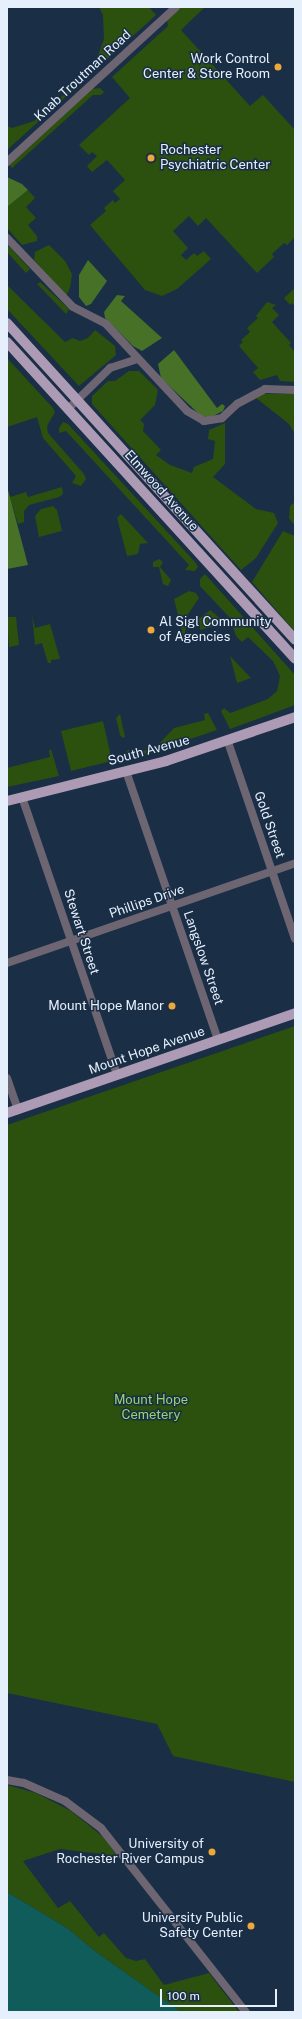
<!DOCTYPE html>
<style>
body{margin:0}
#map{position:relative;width:302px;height:2019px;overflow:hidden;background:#1a2e46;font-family:"Public Sans",sans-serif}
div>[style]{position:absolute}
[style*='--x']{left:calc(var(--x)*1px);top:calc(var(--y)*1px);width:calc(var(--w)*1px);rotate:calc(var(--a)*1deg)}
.green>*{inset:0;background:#2c500e}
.forest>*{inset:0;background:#467127}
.water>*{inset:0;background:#105c5b}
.minor>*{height:8px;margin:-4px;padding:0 4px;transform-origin:4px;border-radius:4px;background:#6d6572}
.major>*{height:10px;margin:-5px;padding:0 5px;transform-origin:5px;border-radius:5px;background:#ad9bb6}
.dots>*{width:11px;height:11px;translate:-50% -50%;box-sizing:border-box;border:2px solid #1a2e46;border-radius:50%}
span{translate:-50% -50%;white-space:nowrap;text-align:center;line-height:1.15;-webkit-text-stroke:3px #1a2e46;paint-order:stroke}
.poi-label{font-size:13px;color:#e6f0fd}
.right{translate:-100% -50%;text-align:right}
.left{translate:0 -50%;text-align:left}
.street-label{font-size:13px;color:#e6f0fd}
.park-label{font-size:13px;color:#97d370}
.frame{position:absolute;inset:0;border:8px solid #e6f0fd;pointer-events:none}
.scale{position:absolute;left:160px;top:1989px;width:117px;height:18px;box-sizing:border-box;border:2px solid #e6f0fd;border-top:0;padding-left:5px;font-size:12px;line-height:14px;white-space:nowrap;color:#e6f0fd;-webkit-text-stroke:3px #1a2e46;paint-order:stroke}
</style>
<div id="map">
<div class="green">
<div style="clip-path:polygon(99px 7px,149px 7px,156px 15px,7px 150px,7px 126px,12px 128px,34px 121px,93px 69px,104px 39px,103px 15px)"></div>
<div style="clip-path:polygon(181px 7px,205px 7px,181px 30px,250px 106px,263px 95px,295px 130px,295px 237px,287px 245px,284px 243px,272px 254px,274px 257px,257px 273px,206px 218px,198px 226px,189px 216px,173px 231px,188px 248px,181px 255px,186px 260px,194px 253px,197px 256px,204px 251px,211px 259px,177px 289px,162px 296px,145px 290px,90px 225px,106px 211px,104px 208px,113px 200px,115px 203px,120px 199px,113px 191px,125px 180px,107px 160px,92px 172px,87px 166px,97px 156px,92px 152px,89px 155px,79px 145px,130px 98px,112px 77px,168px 26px,167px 20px)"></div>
<div style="clip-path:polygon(100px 88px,104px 92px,101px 95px,93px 95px,12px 168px,9px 165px,92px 89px)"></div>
<div style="clip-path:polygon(28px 190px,35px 198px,26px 207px,36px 218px,28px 225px,37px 236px,37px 241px,22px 245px,7px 228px,7px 207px)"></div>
<div style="clip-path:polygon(7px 244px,30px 269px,26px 273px,7px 252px)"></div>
<div style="clip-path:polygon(49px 245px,65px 261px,72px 274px,70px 288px,66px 296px,34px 260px,35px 252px)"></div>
<div style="clip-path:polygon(40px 282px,69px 309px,66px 314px,37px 284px)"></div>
<div style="clip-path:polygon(7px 285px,65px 342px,73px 338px,80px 341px,88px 338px,95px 330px,115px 346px,116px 355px,79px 386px,7px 309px)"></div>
<div style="clip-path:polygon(295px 288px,295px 306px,292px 303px,290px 305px,284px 298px)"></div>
<div style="clip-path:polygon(267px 302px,276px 305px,272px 308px,279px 315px,272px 322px,291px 343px,289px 345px,295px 352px,295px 382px,280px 381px,277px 375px,260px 380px,253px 372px,258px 368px,239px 346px,243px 342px,241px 340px,250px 332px,247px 328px,258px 318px,256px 316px)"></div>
<div style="clip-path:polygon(7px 358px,53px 408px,55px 412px,47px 426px,48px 433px,84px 474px,86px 479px,81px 486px,72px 483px,76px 476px,43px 438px,37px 417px,7px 427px)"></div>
<div style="clip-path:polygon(129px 371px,139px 371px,158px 390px,155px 405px,140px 420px,144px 424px,143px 431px,161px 450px,156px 455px,170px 465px,192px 473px,194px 467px,213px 459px,215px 441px,208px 439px,209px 430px,225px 423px,225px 464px,213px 477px,256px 509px,274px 513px,278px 523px,256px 558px,241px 570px,92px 404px,92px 396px,108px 381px,115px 381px)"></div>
<div style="clip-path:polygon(262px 394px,295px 394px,295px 434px,289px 424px,256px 398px)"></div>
<div style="clip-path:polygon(63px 422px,68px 424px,195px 562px,198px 567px,195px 571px,185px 570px,189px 565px,66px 431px,59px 433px,59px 428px)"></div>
<div style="clip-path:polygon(62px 487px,63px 494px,59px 497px,29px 505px,24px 511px,24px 522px,18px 524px,10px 497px,26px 492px,28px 497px)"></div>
<div style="clip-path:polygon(295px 502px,295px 526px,289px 518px,290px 506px)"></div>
<div style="clip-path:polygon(53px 506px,57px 510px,62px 531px,39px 537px,35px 516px,41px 509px)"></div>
<div style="clip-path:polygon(121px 514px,148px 543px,140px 544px,138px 554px,127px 556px,117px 518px)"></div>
<div style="clip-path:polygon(283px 531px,295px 536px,295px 632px,252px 582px)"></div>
<div style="clip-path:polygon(159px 559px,163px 562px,160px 567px,171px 580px,168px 586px,163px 584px,159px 567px,153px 567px,153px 562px)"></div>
<div style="clip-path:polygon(205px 574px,295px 675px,295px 705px,230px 729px,221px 711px,224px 708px,230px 713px,268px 699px,277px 691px,280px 676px,273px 661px,248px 637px,242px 642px,236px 636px,230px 618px,200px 586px,200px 579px)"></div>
<div style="clip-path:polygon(189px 591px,196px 593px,199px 598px,188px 614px,184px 639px,174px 599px)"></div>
<div style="clip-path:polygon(210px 610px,221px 619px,222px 624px,200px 630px,199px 619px)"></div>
<div style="clip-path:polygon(32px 615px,35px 628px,50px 624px,60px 659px,51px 660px,51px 663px,48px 663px,42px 643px,35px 645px)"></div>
<div style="clip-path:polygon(7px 617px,16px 617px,19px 645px,9px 647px)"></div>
<div style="clip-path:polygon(230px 656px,251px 678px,237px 683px)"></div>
<div style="clip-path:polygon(208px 713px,217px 730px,149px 753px,126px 758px,124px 754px,129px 749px,130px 754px,155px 748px,174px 728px,205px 720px,204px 714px)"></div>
<div style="clip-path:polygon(120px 714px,125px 737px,123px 738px,120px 735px,116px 718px)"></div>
<div style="clip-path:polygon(103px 721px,112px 761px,71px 771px,61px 731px)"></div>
<div style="clip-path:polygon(51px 749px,59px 776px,7px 787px,7px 768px,50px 757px,49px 751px)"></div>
<div style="clip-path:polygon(295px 1026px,295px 1782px,173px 1756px,157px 1724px,7px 1693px,7px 1125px)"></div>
<div style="clip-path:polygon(7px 1785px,36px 1793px,71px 1811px,102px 1836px,118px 1856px,60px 1849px,23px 1861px,58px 1908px,70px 1901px,99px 1937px,104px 1933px,126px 1958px,136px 1961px,145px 1959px,164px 1985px,209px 1973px,239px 2012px,181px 2012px,96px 1952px,67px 1928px,7px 1892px)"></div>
</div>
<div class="forest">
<div style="clip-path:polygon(7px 177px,22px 184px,28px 190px,7px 207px)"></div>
<div style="clip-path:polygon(88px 260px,107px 281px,91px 304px,86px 306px,79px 297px,79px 275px)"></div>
<div style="clip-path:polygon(117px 295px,125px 296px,121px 301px,162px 338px,142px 351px,133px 346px,105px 318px,104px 312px)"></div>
<div style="clip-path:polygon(174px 350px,217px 408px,222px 404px,225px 406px,223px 411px,209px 418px,200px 415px,161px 378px,158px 364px)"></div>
<div style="clip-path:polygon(7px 486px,28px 565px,7px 569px)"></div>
</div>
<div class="water">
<div style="clip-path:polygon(7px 1892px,67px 1928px,96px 1952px,181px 2012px,7px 2012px)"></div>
</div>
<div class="minor">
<div style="--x:7;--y:162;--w:229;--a:-42.5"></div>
<div style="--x:7;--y:238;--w:95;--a:46.3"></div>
<div style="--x:73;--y:307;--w:37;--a:27"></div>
<div style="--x:106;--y:324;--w:119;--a:47"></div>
<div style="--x:187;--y:411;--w:20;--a:30"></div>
<div style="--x:204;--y:421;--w:18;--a:-9"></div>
<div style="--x:222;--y:418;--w:21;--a:-43"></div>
<div style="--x:237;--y:404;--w:32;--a:-28"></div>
<div style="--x:265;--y:389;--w:30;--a:2"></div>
<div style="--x:68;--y:409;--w:59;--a:-44.3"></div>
<div style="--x:110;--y:368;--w:29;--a:-18"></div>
<div style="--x:228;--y:742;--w:208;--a:71.2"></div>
<div style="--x:126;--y:771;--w:284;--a:71.1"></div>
<div style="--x:22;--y:797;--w:294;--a:71.1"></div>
<div style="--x:7;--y:963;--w:305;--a:-19.1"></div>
<div style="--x:7;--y:1078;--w:34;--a:71"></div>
<div style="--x:7;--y:1780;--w:17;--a:10"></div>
<div style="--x:24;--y:1783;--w:45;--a:23.7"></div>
<div style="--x:65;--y:1801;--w:45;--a:36.9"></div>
<div style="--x:101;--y:1828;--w:234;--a:51.8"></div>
</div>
<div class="major">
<div style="--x:7;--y:323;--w:428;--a:47.7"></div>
<div style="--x:7;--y:342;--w:428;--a:47.7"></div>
<div style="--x:7;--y:801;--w:164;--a:-14.1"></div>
<div style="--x:166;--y:761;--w:136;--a:-18.8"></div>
<div style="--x:7;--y:1113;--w:305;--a:-19.1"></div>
</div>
<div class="dots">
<div style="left:278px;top:67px;background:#eda83c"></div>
<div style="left:151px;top:158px;background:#eda83c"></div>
<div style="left:151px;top:630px;background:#eda83c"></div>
<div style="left:172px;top:1006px;background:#eda83c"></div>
<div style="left:212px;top:1852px;background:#eda83c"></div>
<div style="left:251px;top:1926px;background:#eda83c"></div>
</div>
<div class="poi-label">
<span class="right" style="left:270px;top:67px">Work Control<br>Center &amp; Store Room</span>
<span class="left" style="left:160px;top:158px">Rochester<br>Psychiatric Center</span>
<span class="left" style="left:159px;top:630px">Al Sigl Community<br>of Agencies</span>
<span class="right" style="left:164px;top:1006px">Mount Hope Manor</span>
<span class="right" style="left:204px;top:1852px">University of<br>Rochester River Campus</span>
<span class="right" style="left:243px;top:1926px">University Public<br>Safety Center</span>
</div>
<div class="street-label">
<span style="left:83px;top:76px;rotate:-43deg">Knab Troutman Road</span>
<span style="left:161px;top:491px;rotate:48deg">Elmwood Avenue</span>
<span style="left:149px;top:751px;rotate:-15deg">South Avenue</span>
<span style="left:269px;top:825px;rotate:71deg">Gold Street</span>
<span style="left:147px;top:902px;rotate:-19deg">Phillips Drive</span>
<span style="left:81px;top:932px;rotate:72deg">Stewart Street</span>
<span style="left:203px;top:958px;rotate:71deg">Langslow Street</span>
<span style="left:147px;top:1051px;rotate:-19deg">Mount Hope Avenue</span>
</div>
<div class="park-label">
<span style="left:151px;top:1408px">Mount Hope<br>Cemetery</span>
</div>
<div class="frame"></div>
<div class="scale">100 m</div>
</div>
